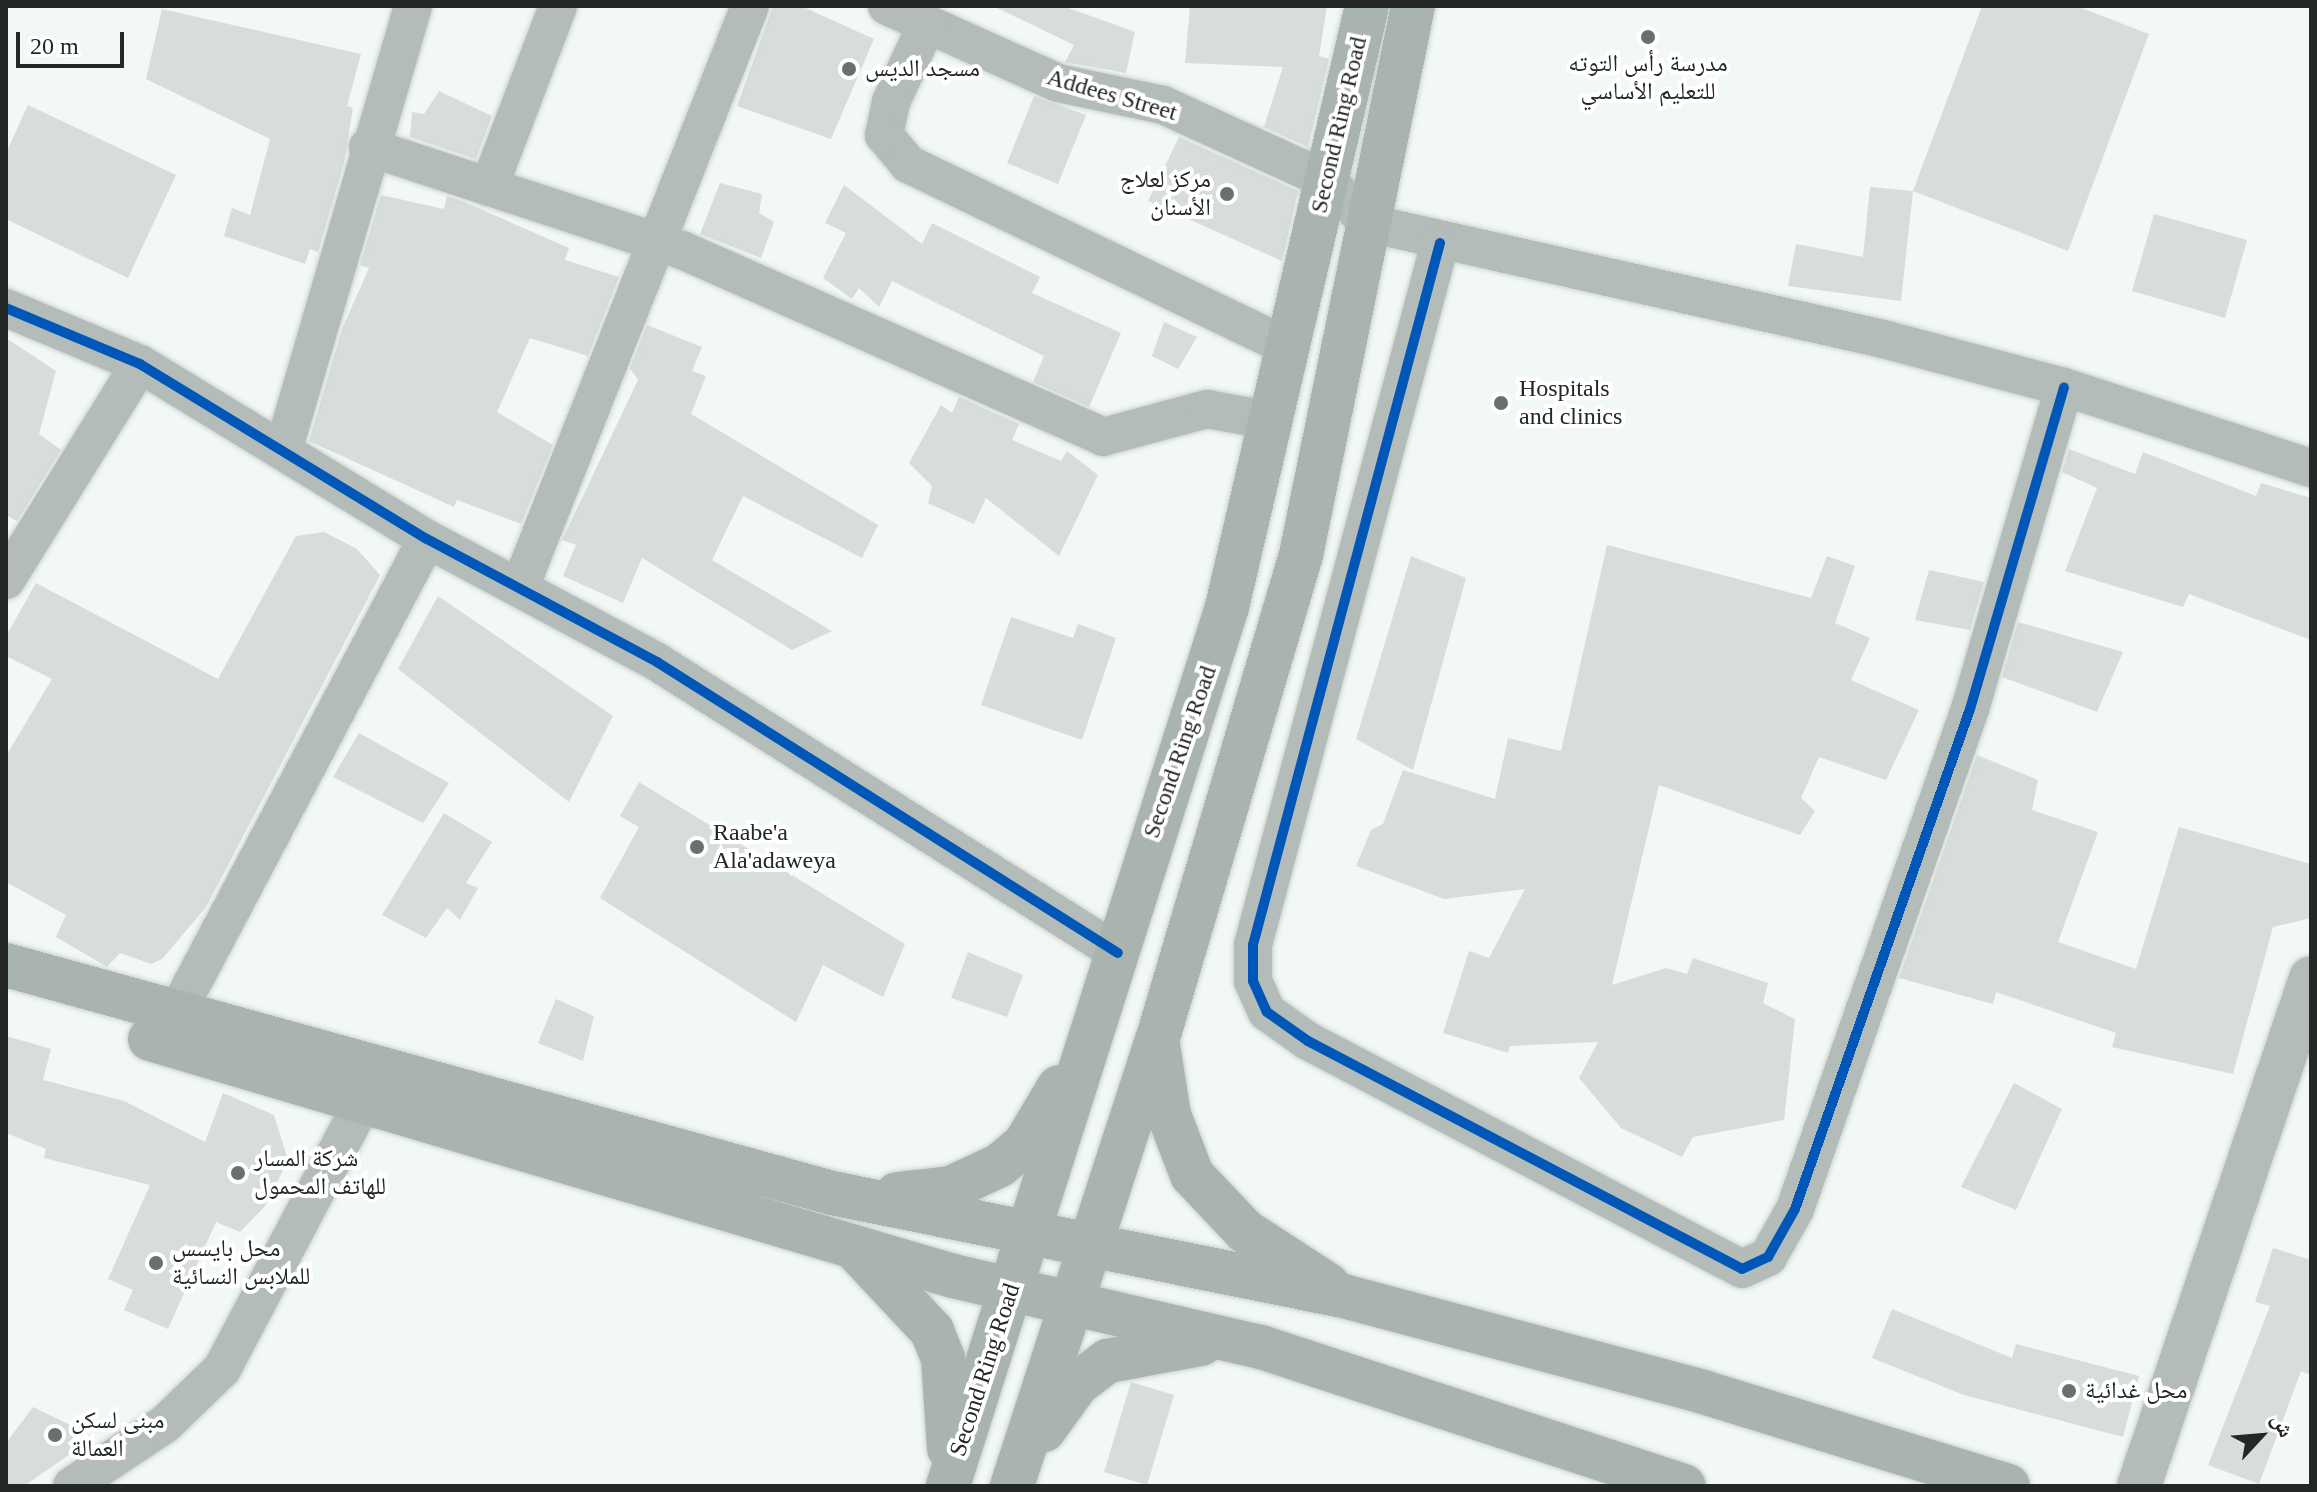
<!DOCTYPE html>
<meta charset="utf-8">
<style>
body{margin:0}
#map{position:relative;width:2317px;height:1492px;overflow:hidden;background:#f1f8f5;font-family:"Times New Roman","Noto Naskh Arabic",serif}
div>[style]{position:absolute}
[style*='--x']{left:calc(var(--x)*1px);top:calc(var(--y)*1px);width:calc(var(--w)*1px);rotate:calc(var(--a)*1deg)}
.building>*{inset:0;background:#d7ddda}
.roads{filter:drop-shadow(0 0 2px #cdd2d0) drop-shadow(0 0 2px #cdd2d0)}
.minor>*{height:38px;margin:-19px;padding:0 19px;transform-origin:19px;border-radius:19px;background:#b4bcb9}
.tertiary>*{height:44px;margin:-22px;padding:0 22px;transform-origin:22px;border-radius:22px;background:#b4bcb9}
.primary>*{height:44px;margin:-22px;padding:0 22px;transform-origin:22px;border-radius:22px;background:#aab4af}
.cycleway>*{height:10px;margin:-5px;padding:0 5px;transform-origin:5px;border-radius:5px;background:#0057b8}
.dots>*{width:22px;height:22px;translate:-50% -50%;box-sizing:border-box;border:4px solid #fff;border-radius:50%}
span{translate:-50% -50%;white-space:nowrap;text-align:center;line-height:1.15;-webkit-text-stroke:8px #fff;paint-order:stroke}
.poi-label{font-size:24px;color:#232725}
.left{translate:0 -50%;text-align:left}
.right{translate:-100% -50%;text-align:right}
.street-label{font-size:24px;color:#232725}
.frame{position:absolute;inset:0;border:8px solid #232725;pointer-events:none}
.north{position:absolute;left:2221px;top:1396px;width:80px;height:80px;-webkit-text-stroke:6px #fff;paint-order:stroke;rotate:64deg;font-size:22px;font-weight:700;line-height:32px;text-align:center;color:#232725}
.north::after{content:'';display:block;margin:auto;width:28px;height:36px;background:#232725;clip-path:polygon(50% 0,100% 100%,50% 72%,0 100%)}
.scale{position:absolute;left:16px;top:32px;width:108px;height:36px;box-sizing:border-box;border:4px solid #232725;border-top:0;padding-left:10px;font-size:24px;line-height:28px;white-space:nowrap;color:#232725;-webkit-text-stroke:6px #fff;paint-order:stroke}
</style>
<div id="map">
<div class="building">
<div style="clip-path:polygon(773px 6px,801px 6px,874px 39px,831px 139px,737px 106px)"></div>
<div style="clip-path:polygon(993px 6px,1063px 6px,1135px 32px,1126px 73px,1065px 62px,1074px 45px)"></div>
<div style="clip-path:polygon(1190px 6px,1327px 6px,1319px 56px,1329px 59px,1308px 147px,1264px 127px,1283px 67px,1185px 63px)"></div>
<div style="clip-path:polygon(1982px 6px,2076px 6px,2149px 34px,2068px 251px,1913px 191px)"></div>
<div style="clip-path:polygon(162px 9px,361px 54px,347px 106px,353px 108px,344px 163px,318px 252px,310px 249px,305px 264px,224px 236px,232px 208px,250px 215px,270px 139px,146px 79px)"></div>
<div style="clip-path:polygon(439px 91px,492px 116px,476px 159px,410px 137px,412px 112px,424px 114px)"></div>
<div style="clip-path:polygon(1034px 96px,1086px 115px,1058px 184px,1007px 163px)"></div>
<div style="clip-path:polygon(28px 105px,176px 175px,128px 278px,6px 219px,6px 153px)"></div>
<div style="clip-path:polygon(1179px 137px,1298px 191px,1282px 261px,1148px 201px)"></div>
<div style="clip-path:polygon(720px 183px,762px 194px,759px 213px,774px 222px,761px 258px,700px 234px)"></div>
<div style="clip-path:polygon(844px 185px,922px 244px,932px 223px,1040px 277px,1032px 293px,1121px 333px,1089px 407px,1033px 382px,1044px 356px,892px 281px,879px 307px,859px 288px,852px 299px,823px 278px,846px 233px,825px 223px)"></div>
<div style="clip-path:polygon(1870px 187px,1913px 191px,1901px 301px,1788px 286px,1796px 244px,1863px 257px)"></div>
<div style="clip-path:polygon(381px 195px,444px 209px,447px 196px,462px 201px,569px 248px,565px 260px,619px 277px,588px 356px,530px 338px,497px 412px,553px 445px,521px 524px,457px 500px,454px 507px,309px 441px,342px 329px,369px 268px,360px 265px)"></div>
<div style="clip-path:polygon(2154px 214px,2247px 240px,2225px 318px,2132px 291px)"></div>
<div style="clip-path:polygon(1164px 322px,1197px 337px,1178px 369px,1152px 356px)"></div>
<div style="clip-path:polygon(647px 325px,702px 347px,692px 371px,706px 376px,691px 414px,878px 525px,862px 558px,743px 496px,712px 560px,832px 631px,792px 650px,642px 558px,623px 603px,563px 576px,576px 545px,562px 540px,638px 380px,630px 368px)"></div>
<div style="clip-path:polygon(6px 338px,56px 371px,39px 434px,61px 450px,17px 521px,6px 515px)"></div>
<div style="clip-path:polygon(959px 397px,1019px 424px,1012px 440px,1061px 461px,1067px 451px,1098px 475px,1059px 556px,986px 498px,974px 524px,928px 503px,932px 486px,909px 463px,941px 405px,952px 413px)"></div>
<div style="clip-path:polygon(2069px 449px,2135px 474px,2143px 452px,2256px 496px,2261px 483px,2311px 498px,2311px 640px,2189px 594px,2183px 607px,2065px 571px,2097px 488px,2062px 472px)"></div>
<div style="clip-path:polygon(324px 532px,357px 549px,380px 575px,206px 907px,162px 959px,151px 964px,120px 953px,107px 967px,56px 937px,66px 915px,6px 882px,6px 756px,52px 679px,6px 656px,6px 636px,36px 583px,218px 679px,296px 536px)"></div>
<div style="clip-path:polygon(1607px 545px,1811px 598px,1827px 556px,1855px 566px,1835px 623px,1870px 638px,1851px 680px,1919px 710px,1886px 780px,1819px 757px,1801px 798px,1815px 811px,1800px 835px,1659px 785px,1612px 985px,1666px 968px,1687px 974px,1693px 958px,1768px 983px,1763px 1003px,1795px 1019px,1784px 1120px,1693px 1137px,1682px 1157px,1621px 1128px,1579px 1078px,1598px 1042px,1510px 1046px,1508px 1053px,1443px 1033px,1469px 951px,1489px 958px,1525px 889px,1444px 899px,1356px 866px,1371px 830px,1383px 824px,1403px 770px,1495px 799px,1508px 738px,1561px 751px)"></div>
<div style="clip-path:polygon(1411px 556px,1466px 578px,1413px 770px,1356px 739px)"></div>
<div style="clip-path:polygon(1929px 570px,1984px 582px,1970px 630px,1915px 620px)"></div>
<div style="clip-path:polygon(438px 596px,613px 716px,569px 802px,398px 669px)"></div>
<div style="clip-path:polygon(1011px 617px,1073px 638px,1078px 624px,1116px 638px,1082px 740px,981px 705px)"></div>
<div style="clip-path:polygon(2018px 622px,2123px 652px,2097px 712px,2002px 677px)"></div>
<div style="clip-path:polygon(359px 733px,449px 783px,423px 823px,333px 777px)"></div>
<div style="clip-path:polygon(1977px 755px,2038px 780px,2032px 810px,2098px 832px,2058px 942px,2136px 969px,2179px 827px,2311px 864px,2311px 918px,2273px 927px,2233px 1074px,2112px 1047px,2116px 1033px,1996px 992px,1993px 1004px,1899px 978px)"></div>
<div style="clip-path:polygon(639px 782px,905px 944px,883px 997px,823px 965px,796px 1022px,600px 898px,639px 827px,620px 816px)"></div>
<div style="clip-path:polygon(444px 813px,492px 842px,466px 883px,478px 888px,460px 920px,447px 908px,426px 938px,382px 915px)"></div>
<div style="clip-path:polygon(968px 952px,1023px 975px,1007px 1017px,951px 998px)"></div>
<div style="clip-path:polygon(556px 999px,594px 1016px,583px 1061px,538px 1043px)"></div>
<div style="clip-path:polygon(6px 1036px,51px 1049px,43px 1080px,124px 1101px,205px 1142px,223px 1093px,274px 1115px,288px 1160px,265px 1206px,240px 1232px,216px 1222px,168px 1329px,124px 1310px,133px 1290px,108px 1279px,150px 1185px,44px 1158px,46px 1149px,6px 1133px)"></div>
<div style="clip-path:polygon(2014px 1083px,2062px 1109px,2016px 1210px,1961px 1187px)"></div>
<div style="clip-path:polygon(2273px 1248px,2311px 1260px,2311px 1375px,2301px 1371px,2259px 1484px,2208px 1465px,2270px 1306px,2255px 1302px)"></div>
<div style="clip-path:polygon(1892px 1309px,2012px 1358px,2016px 1344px,2139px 1376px,2123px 1437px,1964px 1395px,1872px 1358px)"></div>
<div style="clip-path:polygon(1131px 1382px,1174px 1395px,1147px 1485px,1104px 1472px)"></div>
<div style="clip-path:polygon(33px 1407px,95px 1437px,24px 1486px,6px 1486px,6px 1443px)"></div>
</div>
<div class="roads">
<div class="minor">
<div style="--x:887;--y:6;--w:188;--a:24.2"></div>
<div style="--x:1058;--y:83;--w:107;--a:11.8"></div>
<div style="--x:1163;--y:105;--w:180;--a:24.6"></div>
<div style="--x:1327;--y:180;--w:59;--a:46.4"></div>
<div style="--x:1368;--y:223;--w:528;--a:12.69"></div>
<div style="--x:1883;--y:339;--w:187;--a:14.9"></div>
<div style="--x:2064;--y:387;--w:260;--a:18.2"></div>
<div style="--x:927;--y:24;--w:86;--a:114.8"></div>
<div style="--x:891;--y:102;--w:34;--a:102"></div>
<div style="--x:884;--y:135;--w:38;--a:50"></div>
<div style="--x:908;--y:164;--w:423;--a:25.7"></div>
<div style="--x:368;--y:147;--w:330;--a:18.2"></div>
<div style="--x:682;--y:250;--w:461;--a:23.9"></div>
<div style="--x:1103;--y:437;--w:108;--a:-15.1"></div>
<div style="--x:1207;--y:409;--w:67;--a:10.3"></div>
<div style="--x:489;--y:187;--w:194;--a:-69.1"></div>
<div style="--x:1440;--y:243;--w:726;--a:104.92"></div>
<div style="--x:1253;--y:945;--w:36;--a:90"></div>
<div style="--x:1253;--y:981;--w:34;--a:66"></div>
<div style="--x:1267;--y:1012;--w:50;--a:35.3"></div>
<div style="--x:1308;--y:1041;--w:490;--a:27.7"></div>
<div style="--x:1742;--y:1269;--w:29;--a:-25"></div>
<div style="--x:1768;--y:1257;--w:55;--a:-60.6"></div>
<div style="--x:1795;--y:1209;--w:530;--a:-70.71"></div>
<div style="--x:1970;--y:709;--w:335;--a:-73.7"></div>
<div style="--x:6;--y:308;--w:145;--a:22.7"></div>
<div style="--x:140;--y:364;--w:336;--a:31.4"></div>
<div style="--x:427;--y:539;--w:261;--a:28.1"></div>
<div style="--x:657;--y:662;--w:545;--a:32.26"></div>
<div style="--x:283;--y:451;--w:464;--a:-73.7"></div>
<div style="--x:6;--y:580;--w:254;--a:-58.2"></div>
<div style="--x:520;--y:587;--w:625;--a:-68.4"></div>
<div style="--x:175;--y:1016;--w:539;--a:-62.15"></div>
<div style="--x:72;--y:1486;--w:112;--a:-33.7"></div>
<div style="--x:165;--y:1424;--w:79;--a:-44"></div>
<div style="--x:222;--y:1369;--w:330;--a:-62.2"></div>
</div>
<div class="tertiary">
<div style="--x:2139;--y:1486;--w:536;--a:-71.29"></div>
</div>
<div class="primary">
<div style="--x:6;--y:965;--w:857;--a:15.43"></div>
<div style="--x:832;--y:1193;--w:521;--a:11.4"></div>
<div style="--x:1343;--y:1296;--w:373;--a:14.9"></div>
<div style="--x:1703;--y:1392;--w:319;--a:17.1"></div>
<div style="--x:150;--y:1039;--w:837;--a:16.44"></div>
<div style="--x:953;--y:1276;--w:316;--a:13"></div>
<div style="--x:1261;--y:1347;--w:445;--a:18.2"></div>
<div style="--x:1158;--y:1045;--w:71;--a:81.1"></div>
<div style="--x:1169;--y:1115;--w:64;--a:69"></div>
<div style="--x:1192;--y:1175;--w:77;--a:46.6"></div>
<div style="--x:1245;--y:1231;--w:99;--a:33"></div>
<div style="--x:897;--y:1194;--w:54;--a:-6.3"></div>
<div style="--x:951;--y:1188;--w:54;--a:-25.1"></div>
<div style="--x:1000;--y:1165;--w:33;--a:-40"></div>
<div style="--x:1025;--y:1144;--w:66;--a:-59.2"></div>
<div style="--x:857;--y:1251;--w:110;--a:46.8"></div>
<div style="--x:932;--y:1331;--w:29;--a:68"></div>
<div style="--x:943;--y:1358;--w:91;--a:86.2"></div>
<div style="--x:1044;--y:1430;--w:57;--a:-54.3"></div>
<div style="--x:1077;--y:1384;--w:39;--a:-37"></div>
<div style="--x:1108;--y:1361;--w:95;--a:-10.4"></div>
<div style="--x:948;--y:1486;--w:922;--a:-72.39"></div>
<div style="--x:1227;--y:607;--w:617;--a:-76.89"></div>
<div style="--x:1012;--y:1486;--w:468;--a:-72"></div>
<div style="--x:1157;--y:1041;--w:507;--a:-73.5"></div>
<div style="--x:1301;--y:555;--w:560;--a:-78.47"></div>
</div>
</div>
<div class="cycleway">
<div style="--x:1440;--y:243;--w:726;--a:104.92"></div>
<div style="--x:1253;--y:945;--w:36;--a:90"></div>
<div style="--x:1253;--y:981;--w:34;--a:66"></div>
<div style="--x:1267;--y:1012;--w:50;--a:35.3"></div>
<div style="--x:1308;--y:1041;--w:490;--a:27.7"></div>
<div style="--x:1742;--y:1269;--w:29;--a:-25"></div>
<div style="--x:1768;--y:1257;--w:55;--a:-60.6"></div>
<div style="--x:1795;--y:1209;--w:530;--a:-70.71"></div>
<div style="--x:1970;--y:709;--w:335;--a:-73.7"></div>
<div style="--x:6;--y:308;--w:145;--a:22.7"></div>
<div style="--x:140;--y:364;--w:336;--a:31.4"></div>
<div style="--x:427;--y:539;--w:261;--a:28.1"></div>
<div style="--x:657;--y:662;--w:545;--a:32.26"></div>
</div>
<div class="dots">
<div style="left:1648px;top:37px;background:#6b706e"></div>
<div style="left:849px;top:69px;background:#6b706e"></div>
<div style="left:1227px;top:194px;background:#6b706e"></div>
<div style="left:1501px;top:403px;background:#6b706e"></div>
<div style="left:697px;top:847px;background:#6b706e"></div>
<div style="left:238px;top:1173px;background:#6b706e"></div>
<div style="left:156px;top:1263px;background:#6b706e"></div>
<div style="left:2069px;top:1391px;background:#6b706e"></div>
<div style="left:55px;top:1435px;background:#6b706e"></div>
</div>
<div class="poi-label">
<span style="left:1648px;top:78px">مدرسة رأس التوته<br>للتعليم الأساسي</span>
<span class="left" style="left:865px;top:69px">مسجد الديس</span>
<span class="right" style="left:1211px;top:194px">مركز لعلاج<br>الأسنان</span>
<span class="left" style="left:1519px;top:403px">Hospitals<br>and clinics</span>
<span class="left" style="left:713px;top:847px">Raabe'a<br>Ala'adaweya</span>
<span class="left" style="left:254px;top:1173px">شركة المسار<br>للهاتف المحمول</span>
<span class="left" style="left:172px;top:1263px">محل بايسس<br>للملابس النسائية</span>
<span class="left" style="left:2085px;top:1391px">محل غدائية</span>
<span class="left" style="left:71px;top:1435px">مبنى لسكن<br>العمالة</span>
</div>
<div class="street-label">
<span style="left:1112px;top:95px;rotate:16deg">Addees Street</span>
<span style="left:1339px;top:125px;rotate:-77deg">Second Ring Road</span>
<span style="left:1180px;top:752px;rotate:-71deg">Second Ring Road</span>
<span style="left:985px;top:1370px;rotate:-72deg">Second Ring Road</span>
</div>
<div class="frame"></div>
<div class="north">ش</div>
<div class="scale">20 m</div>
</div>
